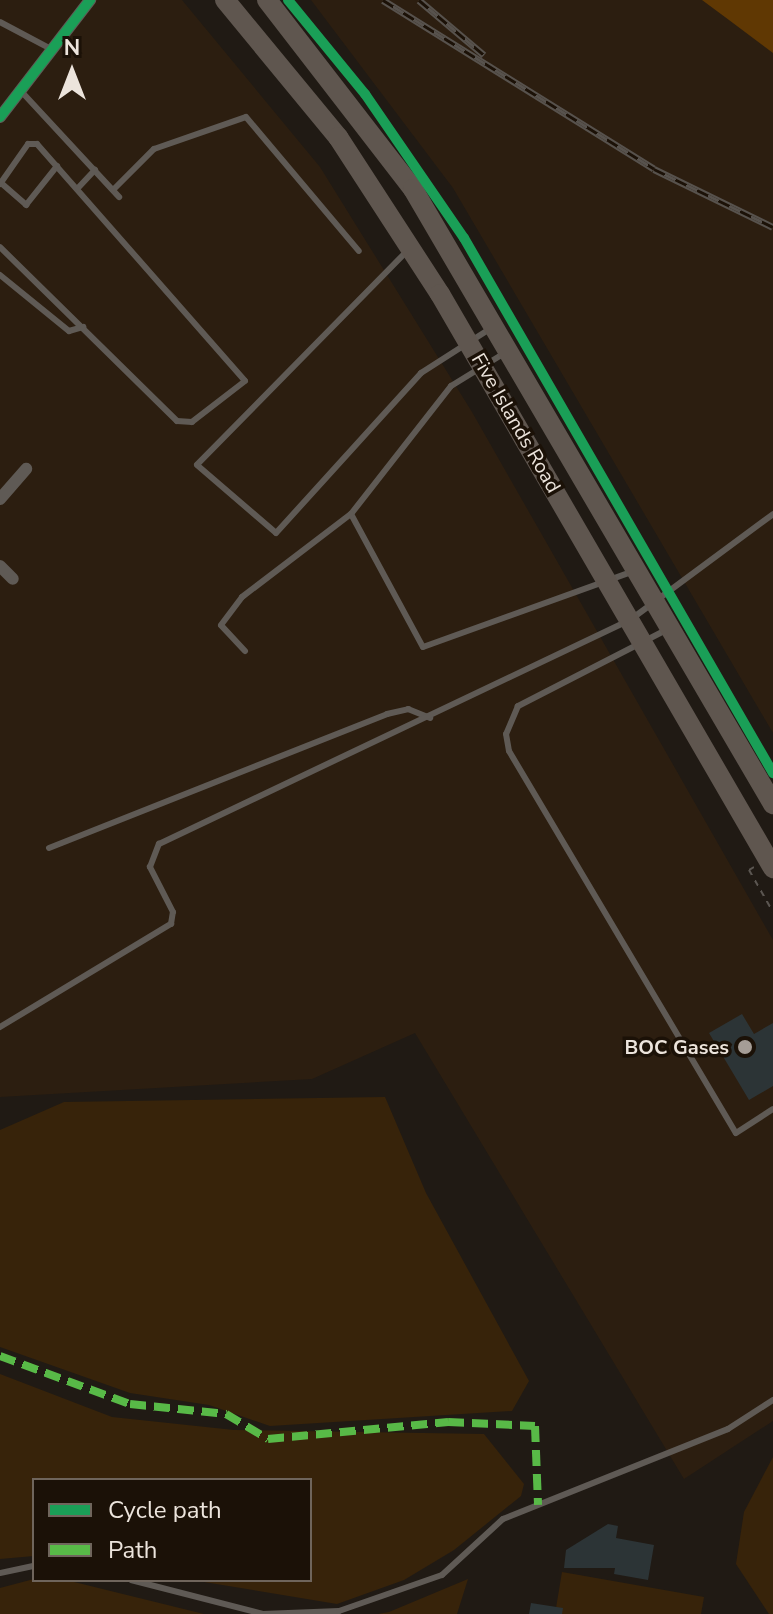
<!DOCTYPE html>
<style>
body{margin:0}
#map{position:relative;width:773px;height:1614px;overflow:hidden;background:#201a14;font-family:"Nunito Sans",sans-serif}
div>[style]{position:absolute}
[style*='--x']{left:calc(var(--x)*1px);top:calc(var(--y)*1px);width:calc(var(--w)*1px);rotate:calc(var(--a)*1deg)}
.built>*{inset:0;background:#2c1e10}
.green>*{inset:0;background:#37230a}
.water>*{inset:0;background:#603803}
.building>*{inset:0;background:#2c3436}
.path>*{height:2px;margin-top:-1px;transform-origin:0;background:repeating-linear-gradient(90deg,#5b5651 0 6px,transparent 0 12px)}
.lane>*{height:6px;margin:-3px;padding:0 3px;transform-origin:3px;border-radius:3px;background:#5f5a55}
.street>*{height:12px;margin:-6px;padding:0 6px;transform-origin:6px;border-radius:6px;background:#5f5a55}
.primary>*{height:20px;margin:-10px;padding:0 10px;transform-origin:10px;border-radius:10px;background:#5f564f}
.rail>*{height:7px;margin-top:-3.5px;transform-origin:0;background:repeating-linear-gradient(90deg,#1b1107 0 12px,#57524d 0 24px);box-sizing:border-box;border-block:2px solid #57524d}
.quiet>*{height:8px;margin-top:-4px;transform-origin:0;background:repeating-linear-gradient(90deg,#58b947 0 16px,transparent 0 24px)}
.cycleway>*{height:10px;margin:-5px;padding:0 5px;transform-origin:5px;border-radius:5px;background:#1a9f57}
.dots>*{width:22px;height:22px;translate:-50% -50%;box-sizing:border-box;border:4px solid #1b1107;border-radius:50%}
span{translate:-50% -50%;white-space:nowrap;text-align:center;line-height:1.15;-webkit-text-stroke:7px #1b1107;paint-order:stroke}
.street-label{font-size:20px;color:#ece4dc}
.poi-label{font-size:20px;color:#ece4dc;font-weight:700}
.right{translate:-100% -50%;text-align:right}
.legend{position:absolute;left:32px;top:1478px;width:280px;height:104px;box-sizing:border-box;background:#1b1107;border:2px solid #6f655c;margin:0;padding:10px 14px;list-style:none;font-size:24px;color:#ece4dc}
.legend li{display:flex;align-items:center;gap:16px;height:40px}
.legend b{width:40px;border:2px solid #6f655c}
.north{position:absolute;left:32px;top:32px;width:80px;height:80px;-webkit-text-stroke:6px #1b1107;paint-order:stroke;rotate:0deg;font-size:22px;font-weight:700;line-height:32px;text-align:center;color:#ece4dc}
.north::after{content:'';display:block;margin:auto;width:28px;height:36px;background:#ece4dc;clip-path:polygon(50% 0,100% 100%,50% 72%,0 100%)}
</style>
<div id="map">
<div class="built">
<div style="clip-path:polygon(0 0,182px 0,320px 167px,472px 412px,773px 940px,773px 1421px,684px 1479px,415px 1033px,312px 1079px,0 1097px)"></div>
<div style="clip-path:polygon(311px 0,773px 0,773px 733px,453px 188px)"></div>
</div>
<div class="green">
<div style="clip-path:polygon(385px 1097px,426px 1193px,529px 1381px,512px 1411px,270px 1426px,209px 1405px,130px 1393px,0 1347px,0 1130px,64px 1102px)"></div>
<div style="clip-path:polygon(0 1374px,112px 1417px,234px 1430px,484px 1434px,524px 1484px,521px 1496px,454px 1550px,404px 1580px,337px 1604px,192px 1580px,310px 1580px,310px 1480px,34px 1480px,34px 1556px,0 1559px)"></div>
<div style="clip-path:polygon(773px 1457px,773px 1614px,769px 1614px,736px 1564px,744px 1512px)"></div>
<div style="clip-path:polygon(562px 1572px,704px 1597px,701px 1614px,555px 1614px)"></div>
<div style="clip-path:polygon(34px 1579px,66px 1580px,204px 1614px,0 1614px,0 1588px)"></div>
<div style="clip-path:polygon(468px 1579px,457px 1614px,378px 1614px,389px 1612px)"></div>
</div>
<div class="water">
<div style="clip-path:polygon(702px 0,773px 0,773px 53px,729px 20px)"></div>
</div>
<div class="building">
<div style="clip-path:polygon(742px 1014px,754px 1034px,773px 1023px,773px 1086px,749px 1100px,709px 1033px)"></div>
<div style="clip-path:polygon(608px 1524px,618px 1526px,616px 1538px,654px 1545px,648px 1580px,614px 1574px,615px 1568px,564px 1568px,566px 1550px)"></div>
<div style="clip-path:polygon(531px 1603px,563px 1608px,562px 1614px,529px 1614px)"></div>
</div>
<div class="path">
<div style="--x:754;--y:867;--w:6;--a:149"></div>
<div style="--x:749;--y:870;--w:48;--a:60.3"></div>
</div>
<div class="lane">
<div style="--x:0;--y:22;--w:58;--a:27.9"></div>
<div style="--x:20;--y:90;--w:146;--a:47.2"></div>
<div style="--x:0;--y:182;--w:35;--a:41"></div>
<div style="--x:26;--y:205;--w:50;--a:-51.5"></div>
<div style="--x:0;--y:184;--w:49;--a:-55"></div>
<div style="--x:28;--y:144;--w:9;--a:0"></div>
<div style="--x:37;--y:144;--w:315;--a:48.7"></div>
<div style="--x:245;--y:381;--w:67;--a:142.3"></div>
<div style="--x:192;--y:422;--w:15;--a:-176"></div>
<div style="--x:177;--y:421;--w:248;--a:-135.5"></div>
<div style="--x:78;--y:188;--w:25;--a:-47"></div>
<div style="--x:113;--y:190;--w:58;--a:-45"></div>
<div style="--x:154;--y:149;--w:97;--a:-19.2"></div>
<div style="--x:246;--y:117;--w:175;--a:49.9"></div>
<div style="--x:408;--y:250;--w:301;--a:134.5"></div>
<div style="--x:197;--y:465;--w:104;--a:40.7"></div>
<div style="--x:276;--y:533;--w:216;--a:-47.8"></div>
<div style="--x:421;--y:373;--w:83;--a:-32.7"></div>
<div style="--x:0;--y:275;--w:89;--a:39.1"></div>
<div style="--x:69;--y:331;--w:15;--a:-16"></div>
<div style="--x:503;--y:354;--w:61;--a:148.4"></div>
<div style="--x:451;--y:386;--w:162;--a:128"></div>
<div style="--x:351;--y:514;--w:151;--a:61.6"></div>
<div style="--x:423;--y:647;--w:221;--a:-19.8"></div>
<div style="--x:668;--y:629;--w:169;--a:152.8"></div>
<div style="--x:518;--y:706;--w:30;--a:113"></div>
<div style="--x:506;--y:734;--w:17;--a:80"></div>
<div style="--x:509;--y:751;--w:444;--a:59.3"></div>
<div style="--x:736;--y:1133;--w:44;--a:-33"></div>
<div style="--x:245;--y:651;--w:35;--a:-133"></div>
<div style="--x:221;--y:625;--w:35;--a:-53"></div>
<div style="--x:242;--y:597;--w:137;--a:-37.3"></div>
<div style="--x:49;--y:848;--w:364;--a:-21.6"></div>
<div style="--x:387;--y:714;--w:22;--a:-13"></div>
<div style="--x:408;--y:709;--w:24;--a:22"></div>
<div style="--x:0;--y:1027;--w:200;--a:-31.1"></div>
<div style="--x:171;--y:924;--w:12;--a:-81"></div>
<div style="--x:173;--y:912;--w:51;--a:-117.1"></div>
<div style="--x:150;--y:867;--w:25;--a:-69"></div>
<div style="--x:159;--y:844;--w:522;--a:-25.44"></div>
<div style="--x:630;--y:620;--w:178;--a:-36.5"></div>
<div style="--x:0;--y:1573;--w:35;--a:-12"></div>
<div style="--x:131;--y:1580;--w:136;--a:14.4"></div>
<div style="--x:263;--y:1614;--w:76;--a:-2.3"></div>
<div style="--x:339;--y:1611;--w:109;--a:-19.3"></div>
<div style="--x:442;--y:1575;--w:83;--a:-42.6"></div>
<div style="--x:503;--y:1519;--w:242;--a:-21.8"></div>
<div style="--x:728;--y:1429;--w:54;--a:-32.8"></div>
</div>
<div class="street">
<div style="--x:0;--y:117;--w:148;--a:-52.4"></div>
<div style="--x:0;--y:499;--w:40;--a:-49"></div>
<div style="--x:0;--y:566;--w:18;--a:45"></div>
</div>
<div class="primary">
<div style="--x:225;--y:0;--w:178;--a:50.5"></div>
<div style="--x:338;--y:137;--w:187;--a:57"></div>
<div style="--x:440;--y:294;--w:664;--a:59.88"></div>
<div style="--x:267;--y:0;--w:239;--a:52.3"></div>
<div style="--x:413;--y:189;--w:713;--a:59.66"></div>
</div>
<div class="rail">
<div style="--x:383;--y:0;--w:319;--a:31.9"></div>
<div style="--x:654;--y:169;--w:132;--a:26"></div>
<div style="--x:419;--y:0;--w:85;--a:40.2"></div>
</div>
<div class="quiet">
<div style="--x:0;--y:1356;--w:139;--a:20.3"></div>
<div style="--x:130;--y:1404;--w:97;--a:5.9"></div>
<div style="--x:226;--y:1414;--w:49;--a:30.8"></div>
<div style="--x:268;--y:1439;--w:181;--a:-5.4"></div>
<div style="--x:448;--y:1422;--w:87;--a:2.6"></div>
<div style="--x:535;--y:1426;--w:79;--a:87.8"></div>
</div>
<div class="cycleway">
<div style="--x:288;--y:0;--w:122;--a:50.7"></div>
<div style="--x:365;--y:94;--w:175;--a:55.5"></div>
<div style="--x:464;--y:238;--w:618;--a:59.99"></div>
<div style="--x:0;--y:117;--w:148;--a:-52.4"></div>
</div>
<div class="dots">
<div style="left:745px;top:1047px;background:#a59d96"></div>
</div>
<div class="street-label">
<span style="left:516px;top:423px;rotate:60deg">Five Islands Road</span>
</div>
<div class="poi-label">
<span class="right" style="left:729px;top:1047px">BOC Gases</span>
</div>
<ul class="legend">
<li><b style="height:10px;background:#1a9f57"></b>Cycle path</li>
<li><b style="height:10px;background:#58b947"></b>Path</li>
</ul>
<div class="north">N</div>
</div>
